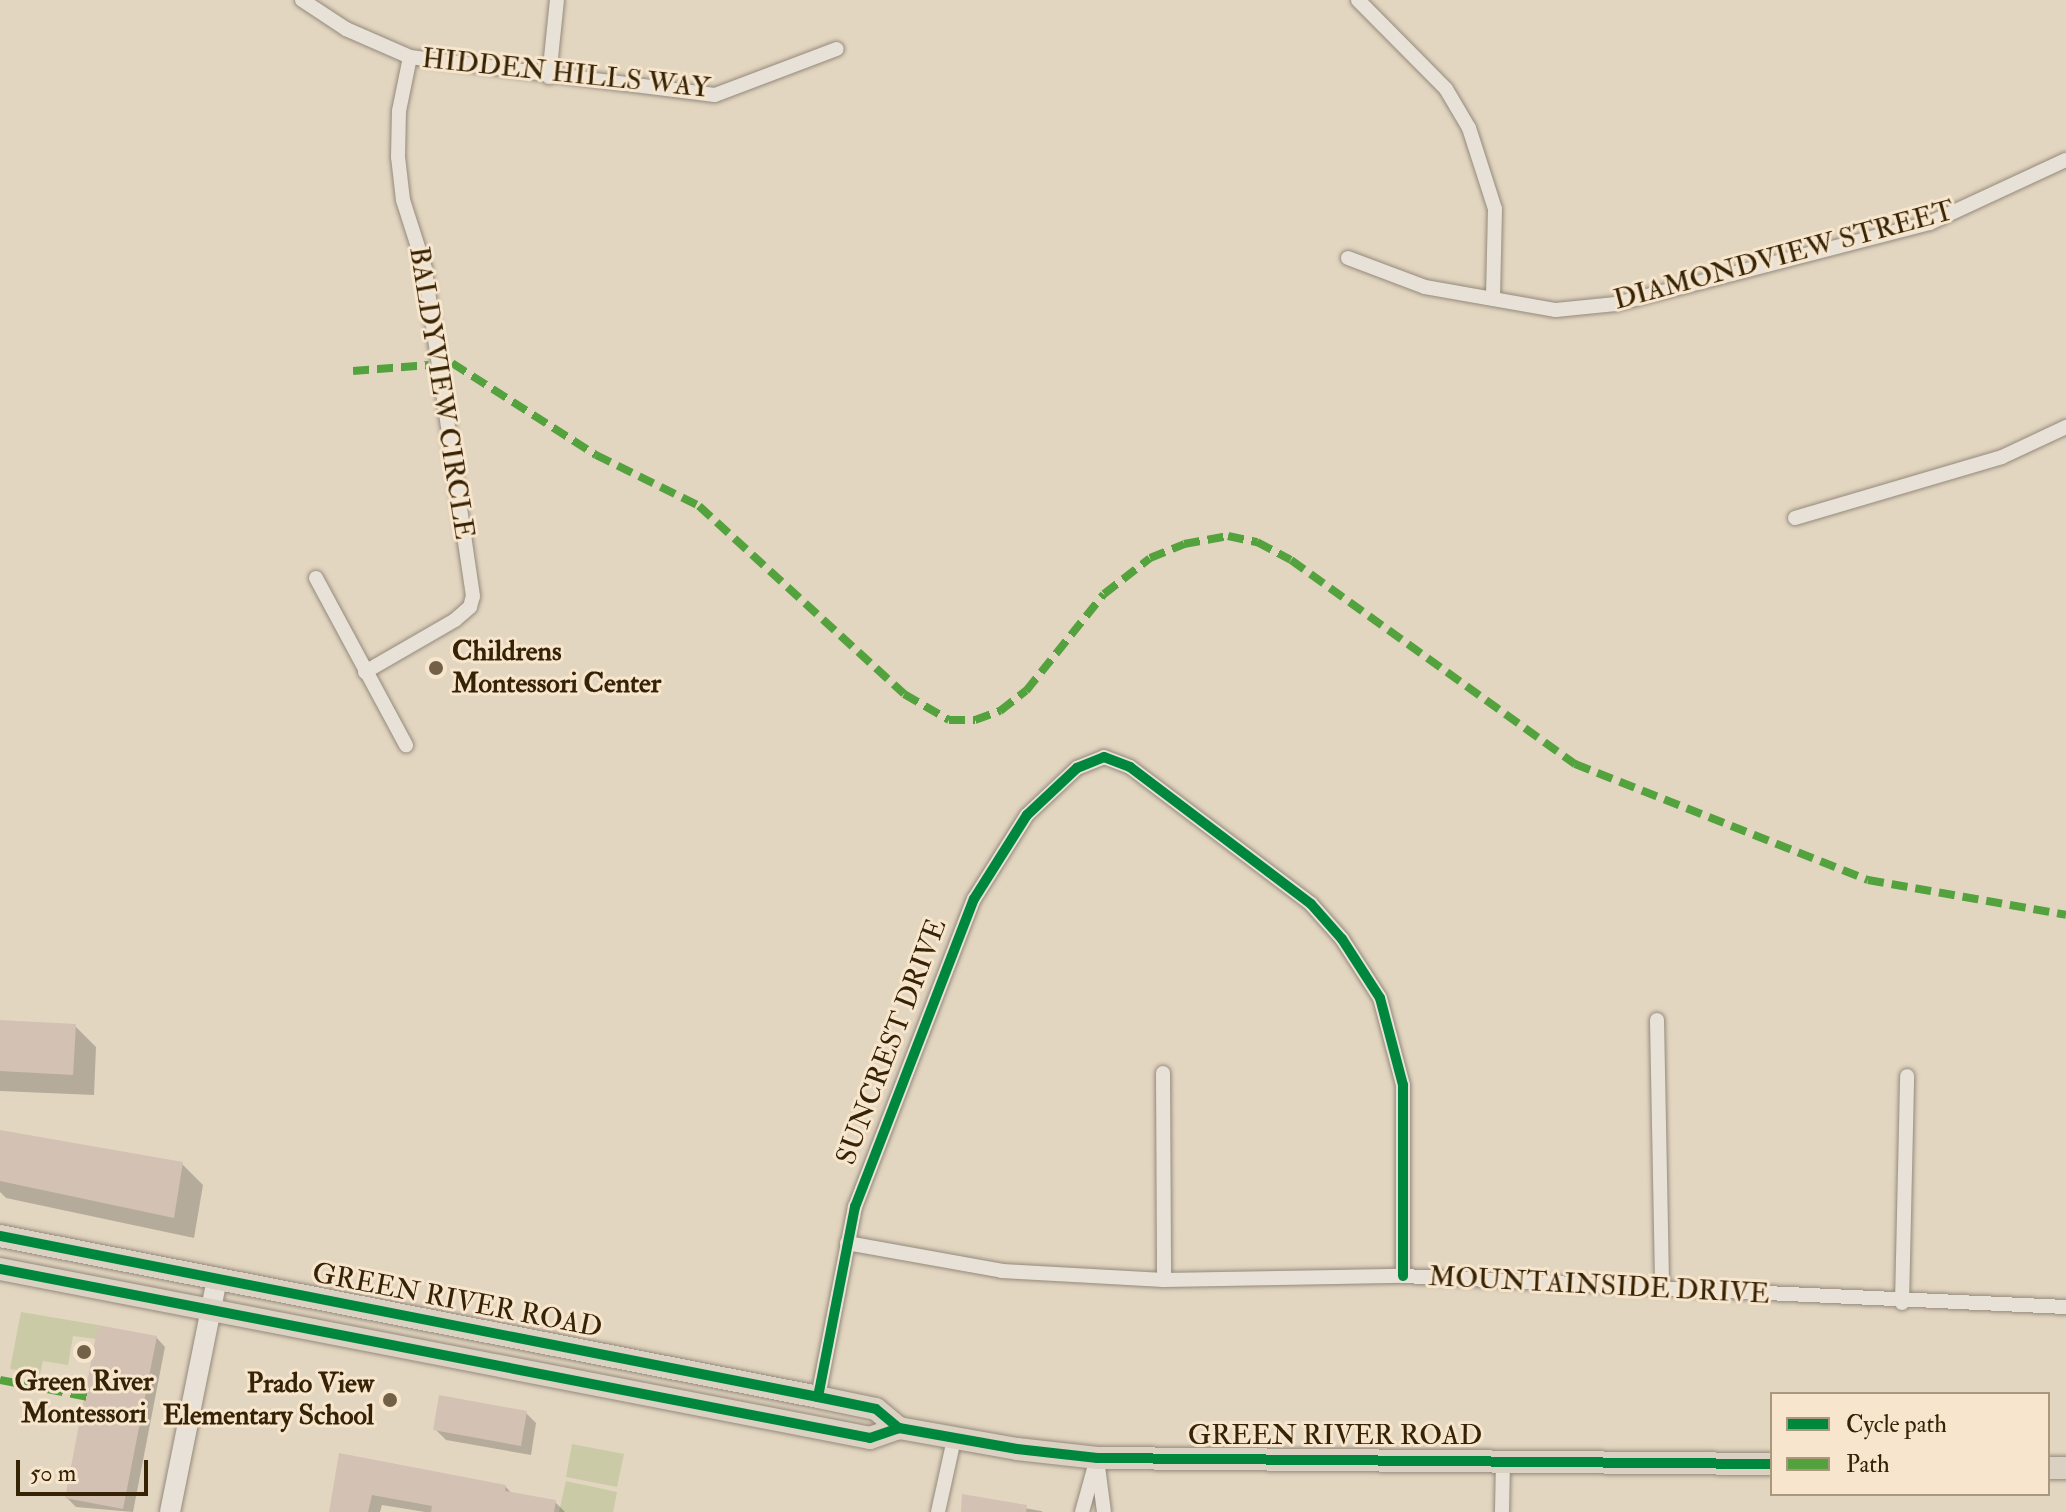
<!DOCTYPE html>
<style>
body{margin:0}
#map{position:relative;width:2066px;height:1512px;overflow:hidden;background:#e3d6c1;font-family:"IM FELL Double Pica",serif}
div>[style]{position:absolute}
[style*='--x']{left:calc(var(--x)*1px);top:calc(var(--y)*1px);width:calc(var(--w)*1px);rotate:calc(var(--a)*1deg)}
.green>*{inset:0;background:#cacaa6}
.shadow>*{inset:0;background:#0003}
.building>*{inset:0;background:#d3c1b4}
.roads{filter:drop-shadow(0 0 2px #948a7b) drop-shadow(0 0 2px #948a7b)}
.street>*{height:14px;margin:-7px;padding:0 7px;transform-origin:7px;border-radius:7px;background:#e8e1d7}
.secondary>*{height:20px;margin:-10px;padding:0 10px;transform-origin:10px;border-radius:10px;background:#e8e1d7}
.primary>*{height:22px;margin:-11px;padding:0 11px;transform-origin:11px;border-radius:11px;background:#dbd1c2}
.quiet>*{height:8px;margin-top:-4px;transform-origin:0;background:repeating-linear-gradient(90deg,#53a23d 0 16px,transparent 0 24px)}
.cycleway>*{height:10px;margin:-5px;padding:0 5px;transform-origin:5px;border-radius:5px;background:#00873e}
.dots>*{width:22px;height:22px;translate:-50% -50%;box-sizing:border-box;border:4px solid #f7e6cd;border-radius:50%}
span{translate:-50% -50%;white-space:nowrap;text-align:center;line-height:1.15;-webkit-text-stroke:6px #f7e6cd;paint-order:stroke}
.street-label{font-size:28px;color:#362205}
.poi-label{font-size:28px;color:#362205;font-weight:700}
.left{translate:0 -50%;text-align:left}
.right{translate:-100% -50%;text-align:right}
.legend{position:absolute;left:1770px;top:1392px;width:280px;height:104px;box-sizing:border-box;background:#f7e6cd;border:2px solid #aa987d;margin:0;padding:10px 14px;list-style:none;font-size:24px;color:#362205}
.legend li{display:flex;align-items:center;gap:16px;height:40px}
.legend b{width:40px;border:2px solid #aa987d}
.scale{position:absolute;left:16px;top:1460px;width:132px;height:36px;box-sizing:border-box;border:4px solid #362205;border-top:0;padding-left:10px;font-size:24px;line-height:28px;white-space:nowrap;color:#362205;-webkit-text-stroke:6px #f7e6cd;paint-order:stroke}
</style>
<div id="map">
<div class="green">
<div style="clip-path:polygon(21px 1312px,98px 1325px,96px 1339px,73px 1336px,68px 1365px,43px 1361px,40px 1374px,10px 1369px)"></div>
<div style="clip-path:polygon(572px 1444px,624px 1454px,617px 1487px,566px 1477px)"></div>
<div style="clip-path:polygon(566px 1481px,617px 1492px,613px 1512px,559px 1512px)"></div>
</div>
<div class="shadow">
<div style="clip-path:polygon(0 1022px,75px 1026px,96px 1047px,94px 1095px,0 1091px)"></div>
<div style="clip-path:polygon(0 1132px,182px 1164px,203px 1185px,194px 1238px,6px 1198px,0 1192px)"></div>
<div style="clip-path:polygon(156px 1337px,165px 1347px,133px 1512px,76px 1507px,67px 1498px)"></div>
<div style="clip-path:polygon(526px 1413px,536px 1423px,531px 1455px,446px 1440px,435px 1429px)"></div>
<div style="clip-path:polygon(340px 1456px,506px 1487px,513px 1495px,555px 1502px,565px 1512px,425px 1512px,382px 1505px,380px 1512px,330px 1512px)"></div>
<div style="clip-path:polygon(964px 1497px,1041px 1511px,1043px 1512px,962px 1512px)"></div>
</div>
<div class="building">
<div style="clip-path:polygon(0 1020px,76px 1024px,73px 1075px,0 1071px)"></div>
<div style="clip-path:polygon(0 1130px,183px 1162px,174px 1218px,0 1181px)"></div>
<div style="clip-path:polygon(98px 1325px,157px 1336px,123px 1509px,65px 1498px)"></div>
<div style="clip-path:polygon(439px 1395px,527px 1411px,521px 1446px,433px 1430px)"></div>
<div style="clip-path:polygon(339px 1453px,506px 1485px,505px 1491px,556px 1500px,554px 1512px,431px 1512px,432px 1506px,372px 1495px,368px 1512px,329px 1512px)"></div>
<div style="clip-path:polygon(962px 1494px,1027px 1505px,1026px 1512px,961px 1512px)"></div>
</div>
<div class="roads">
<div class="street">
<div style="--x:302;--y:0;--w:53;--a:33.4"></div>
<div style="--x:346;--y:29;--w:70;--a:23.6"></div>
<div style="--x:410;--y:57;--w:307;--a:7.1"></div>
<div style="--x:715;--y:95;--w:130;--a:-20.7"></div>
<div style="--x:1358;--y:0;--w:125;--a:45.3"></div>
<div style="--x:1446;--y:89;--w:45;--a:59.5"></div>
<div style="--x:1469;--y:128;--w:85;--a:72.2"></div>
<div style="--x:1495;--y:209;--w:90;--a:91.3"></div>
<div style="--x:549;--y:77;--w:77;--a:-84.1"></div>
<div style="--x:1348;--y:258;--w:82;--a:20.6"></div>
<div style="--x:1425;--y:287;--w:133;--a:10"></div>
<div style="--x:1556;--y:310;--w:60;--a:-5.7"></div>
<div style="--x:1616;--y:304;--w:324;--a:-14.5"></div>
<div style="--x:1930;--y:223;--w:150;--a:-24.9"></div>
<div style="--x:1795;--y:518;--w:216;--a:-16.4"></div>
<div style="--x:2002;--y:457;--w:71;--a:-25.1"></div>
<div style="--x:316;--y:578;--w:190;--a:61.7"></div>
<div style="--x:365;--y:672;--w:104;--a:-30"></div>
<div style="--x:455;--y:620;--w:20;--a:-41"></div>
<div style="--x:470;--y:607;--w:11;--a:-75"></div>
<div style="--x:473;--y:596;--w:331;--a:-98.4"></div>
<div style="--x:425;--y:269;--w:72;--a:-107.7"></div>
<div style="--x:403;--y:200;--w:43;--a:-96.6"></div>
<div style="--x:398;--y:157;--w:46;--a:-88.8"></div>
<div style="--x:399;--y:111;--w:55;--a:-78.5"></div>
<div style="--x:1657;--y:1020;--w:269;--a:88.9"></div>
<div style="--x:1163;--y:1073;--w:207;--a:89.7"></div>
<div style="--x:847;--y:1243;--w:158;--a:10.2"></div>
<div style="--x:1002;--y:1271;--w:162;--a:3.2"></div>
<div style="--x:1164;--y:1280;--w:239;--a:-1"></div>
<div style="--x:1403;--y:1276;--w:664;--a:2.68"></div>
<div style="--x:1902;--y:1303;--w:227;--a:-88.7"></div>
<div style="--x:818;--y:1397;--w:194;--a:-79"></div>
<div style="--x:855;--y:1207;--w:330;--a:-68.9"></div>
<div style="--x:974;--y:899;--w:99;--a:-57.8"></div>
<div style="--x:1027;--y:815;--w:69;--a:-43.2"></div>
<div style="--x:1077;--y:768;--w:29;--a:-22"></div>
<div style="--x:1104;--y:757;--w:28;--a:21"></div>
<div style="--x:1130;--y:767;--w:227;--a:37.1"></div>
<div style="--x:1311;--y:904;--w:47;--a:48.5"></div>
<div style="--x:1342;--y:939;--w:70;--a:57.2"></div>
<div style="--x:1380;--y:998;--w:90;--a:75.2"></div>
<div style="--x:1403;--y:1085;--w:191;--a:90"></div>
<div style="--x:1097;--y:1459;--w:53;--a:82.5"></div>
<div style="--x:938;--y:1512;--w:75;--a:-77.6"></div>
<div style="--x:1082;--y:1512;--w:56;--a:-74.5"></div>
<div style="--x:1502;--y:1512;--w:52;--a:-88.9"></div>
</div>
<div class="secondary">
<div style="--x:170;--y:1512;--w:239;--a:-78.6"></div>
</div>
<div class="primary">
<div style="--x:0;--y:1236;--w:834;--a:11.13"></div>
<div style="--x:818;--y:1397;--w:59;--a:11.7"></div>
<div style="--x:876;--y:1409;--w:30;--a:40"></div>
<div style="--x:899;--y:1428;--w:120;--a:10.1"></div>
<div style="--x:1017;--y:1449;--w:81;--a:6.4"></div>
<div style="--x:1097;--y:1458;--w:675;--a:0.51"></div>
<div style="--x:0;--y:1269;--w:886;--a:10.99"></div>
<div style="--x:870;--y:1438;--w:31;--a:-19"></div>
<div style="--x:2048;--y:1468;--w:18;--a:0"></div>
</div>
</div>
<div class="quiet">
<div style="--x:452;--y:363;--w:171;--a:32.6"></div>
<div style="--x:596;--y:455;--w:115;--a:26.3"></div>
<div style="--x:699;--y:506;--w:278;--a:42.5"></div>
<div style="--x:904;--y:694;--w:52;--a:30"></div>
<div style="--x:949;--y:720;--w:26;--a:0"></div>
<div style="--x:975;--y:720;--w:27;--a:-20"></div>
<div style="--x:1000;--y:711;--w:33;--a:-38"></div>
<div style="--x:1026;--y:691;--w:124;--a:-51.2"></div>
<div style="--x:1104;--y:594;--w:58;--a:-38"></div>
<div style="--x:1150;--y:558;--w:37;--a:-22"></div>
<div style="--x:1184;--y:544;--w:45;--a:-10.3"></div>
<div style="--x:1228;--y:536;--w:30;--a:12"></div>
<div style="--x:1257;--y:542;--w:38;--a:28"></div>
<div style="--x:1291;--y:560;--w:350;--a:35.7"></div>
<div style="--x:1575;--y:764;--w:315;--a:21.6"></div>
<div style="--x:1868;--y:880;--w:201;--a:10"></div>
<div style="--x:353;--y:371;--w:76;--a:-4.5"></div>
<div style="--x:0;--y:1380;--w:90;--a:10.9"></div>
</div>
<div class="cycleway">
<div style="--x:0;--y:1236;--w:834;--a:11.13"></div>
<div style="--x:818;--y:1397;--w:59;--a:11.7"></div>
<div style="--x:876;--y:1409;--w:30;--a:40"></div>
<div style="--x:899;--y:1428;--w:120;--a:10.1"></div>
<div style="--x:1017;--y:1449;--w:81;--a:6.4"></div>
<div style="--x:1097;--y:1458;--w:675;--a:0.51"></div>
<div style="--x:0;--y:1269;--w:886;--a:10.99"></div>
<div style="--x:870;--y:1438;--w:31;--a:-19"></div>
<div style="--x:818;--y:1397;--w:194;--a:-79"></div>
<div style="--x:855;--y:1207;--w:330;--a:-68.9"></div>
<div style="--x:974;--y:899;--w:99;--a:-57.8"></div>
<div style="--x:1027;--y:815;--w:69;--a:-43.2"></div>
<div style="--x:1077;--y:768;--w:29;--a:-22"></div>
<div style="--x:1104;--y:757;--w:28;--a:21"></div>
<div style="--x:1130;--y:767;--w:227;--a:37.1"></div>
<div style="--x:1311;--y:904;--w:47;--a:48.5"></div>
<div style="--x:1342;--y:939;--w:70;--a:57.2"></div>
<div style="--x:1380;--y:998;--w:90;--a:75.2"></div>
<div style="--x:1403;--y:1085;--w:191;--a:90"></div>
</div>
<div class="dots">
<div style="left:436px;top:668px;background:#736147"></div>
<div style="left:84px;top:1352px;background:#736147"></div>
<div style="left:390px;top:1400px;background:#736147"></div>
</div>
<div class="street-label">
<span style="left:566px;top:74px;rotate:6deg">HIDDEN HILLS WAY</span>
<span style="left:1784px;top:256px;rotate:-15deg">DIAMONDVIEW STREET</span>
<span style="left:441px;top:393px;rotate:81deg">BALDYVIEW CIRCLE</span>
<span style="left:892px;top:1042px;rotate:-69deg">SUNCREST DRIVE</span>
<span style="left:1599px;top:1286px;rotate:3deg">MOUNTAINSIDE DRIVE</span>
<span style="left:457px;top:1301px;rotate:11deg">GREEN RIVER ROAD</span>
<span style="left:1335px;top:1436px">GREEN RIVER ROAD</span>
</div>
<div class="poi-label">
<span class="left" style="left:452px;top:668px">Childrens<br>Montessori Center</span>
<span style="left:84px;top:1398px">Green River<br>Montessori</span>
<span class="right" style="left:374px;top:1400px">Prado View<br>Elementary School</span>
</div>
<ul class="legend">
<li><b style="height:10px;background:#00873e"></b>Cycle path</li>
<li><b style="height:10px;background:#53a23d"></b>Path</li>
</ul>
<div class="scale">50 m</div>
</div>
